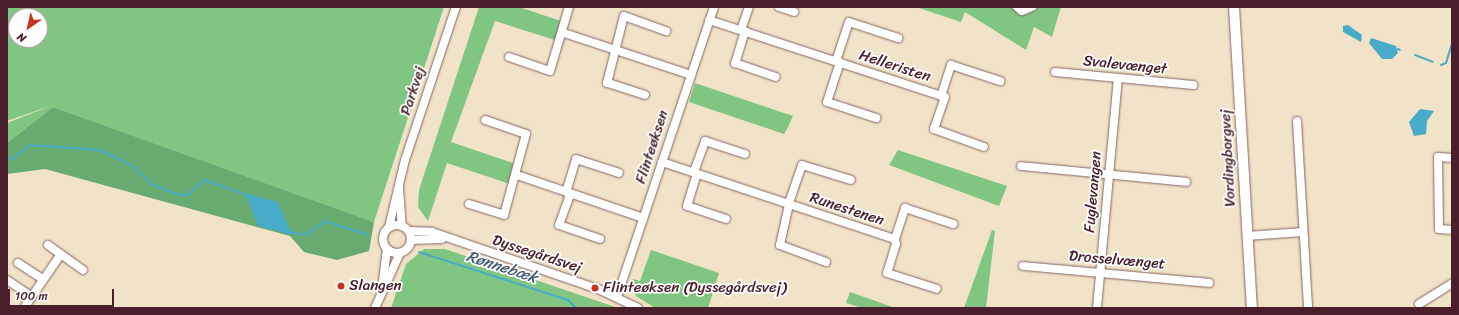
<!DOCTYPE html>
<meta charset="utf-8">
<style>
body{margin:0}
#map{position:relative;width:1459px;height:315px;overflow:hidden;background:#f1e3c8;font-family:Sriracha,sans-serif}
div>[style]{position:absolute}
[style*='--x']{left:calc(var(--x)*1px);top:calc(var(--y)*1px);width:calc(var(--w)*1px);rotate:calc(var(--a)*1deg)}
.green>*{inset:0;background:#80c682}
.forest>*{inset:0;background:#68ab70}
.water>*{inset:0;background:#48abc8}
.stream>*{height:2px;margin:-1px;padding:0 1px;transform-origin:1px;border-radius:1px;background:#48abc8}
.roads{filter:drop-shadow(0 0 1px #846462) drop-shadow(0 0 1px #846462)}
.minor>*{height:8px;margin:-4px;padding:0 4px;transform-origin:4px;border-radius:4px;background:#fff}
.minor>.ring{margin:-4px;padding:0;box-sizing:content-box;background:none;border:8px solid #fff;border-radius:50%}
.major>*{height:10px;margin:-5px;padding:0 5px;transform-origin:5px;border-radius:5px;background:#fff}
.dots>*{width:11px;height:11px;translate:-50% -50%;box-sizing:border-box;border:2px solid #fff;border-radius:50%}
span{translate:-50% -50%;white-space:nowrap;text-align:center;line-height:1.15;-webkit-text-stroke:3.5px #fff;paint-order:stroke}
.street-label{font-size:15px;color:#4a1f2b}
.poi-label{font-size:15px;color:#4a1f2b}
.left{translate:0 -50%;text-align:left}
.water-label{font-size:16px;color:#495e72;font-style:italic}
.frame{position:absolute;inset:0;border:8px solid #4a1f2b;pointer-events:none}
.north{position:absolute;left:8px;top:8px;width:40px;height:40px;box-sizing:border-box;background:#fff;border:1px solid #b7a5aa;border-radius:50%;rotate:214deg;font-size:11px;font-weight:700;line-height:16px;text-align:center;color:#4a1f2b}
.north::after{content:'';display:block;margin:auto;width:14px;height:18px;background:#c8321e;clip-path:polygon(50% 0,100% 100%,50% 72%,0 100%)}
.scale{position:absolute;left:8px;top:289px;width:106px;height:18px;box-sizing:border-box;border:2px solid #4a1f2b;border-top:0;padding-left:5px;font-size:12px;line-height:14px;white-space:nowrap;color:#4a1f2b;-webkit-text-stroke:3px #fff;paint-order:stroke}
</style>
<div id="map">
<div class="green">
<div style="clip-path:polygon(evenodd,7px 7px,444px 7px,374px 222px,53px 107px,7px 143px,7px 123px,53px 105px,7px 121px,7px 7px,16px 16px,40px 16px,40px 40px,16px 40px,16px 16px)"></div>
<div style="clip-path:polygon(479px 7px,519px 7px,561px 21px,558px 41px,495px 21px,451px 142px,513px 163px,510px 184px,447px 163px,428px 221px,418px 207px,419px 190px)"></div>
<div style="clip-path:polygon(916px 7px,1061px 7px,1052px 37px,1034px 27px,1026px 50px,965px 12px,961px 22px)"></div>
<div style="clip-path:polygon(695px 83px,793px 116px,788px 127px,784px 134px,689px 102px)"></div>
<div style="clip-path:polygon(898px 150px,1007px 186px,999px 206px,889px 165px)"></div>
<div style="clip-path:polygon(992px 230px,995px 231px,986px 308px,964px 308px)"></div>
<div style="clip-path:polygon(424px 249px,445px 249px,618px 308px,391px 308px,406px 264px)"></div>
<div style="clip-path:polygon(651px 250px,719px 273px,708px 308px,655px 308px,636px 296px,631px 287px,633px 279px,640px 281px)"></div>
<div style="clip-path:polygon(850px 292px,870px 299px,895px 308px,862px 308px,846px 303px)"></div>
</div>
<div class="forest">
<div style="clip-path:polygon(53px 107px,374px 222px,369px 251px,337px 260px,304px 252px,290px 236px,45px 169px,7px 174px,7px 143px)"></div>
</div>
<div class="water">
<div style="clip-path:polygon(1348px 25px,1362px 35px,1361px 42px,1343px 32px,1343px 26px)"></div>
<div style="clip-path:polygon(1371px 38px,1396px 46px,1398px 53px,1392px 59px,1382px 59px,1369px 43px)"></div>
<div style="clip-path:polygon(1420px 109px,1434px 111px,1427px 121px,1426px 134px,1414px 136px,1409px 122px)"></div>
<div style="clip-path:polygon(245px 193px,278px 202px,292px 235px,258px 226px)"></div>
</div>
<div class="stream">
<div style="--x:1398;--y:49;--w:2;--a:27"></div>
<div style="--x:1415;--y:55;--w:19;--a:21"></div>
<div style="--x:1441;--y:65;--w:5;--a:-22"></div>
<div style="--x:1446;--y:63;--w:21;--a:-73"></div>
<div style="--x:7;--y:158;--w:5;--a:11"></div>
<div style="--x:12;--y:159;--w:23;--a:-38"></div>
<div style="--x:30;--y:145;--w:70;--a:4.1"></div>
<div style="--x:100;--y:150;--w:34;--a:26"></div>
<div style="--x:131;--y:165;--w:30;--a:42"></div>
<div style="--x:153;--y:185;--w:29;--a:20"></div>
<div style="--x:180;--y:195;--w:9;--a:-6"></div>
<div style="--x:189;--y:194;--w:21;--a:-43"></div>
<div style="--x:204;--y:180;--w:46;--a:19.2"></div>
<div style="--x:290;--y:232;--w:16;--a:11"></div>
<div style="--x:306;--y:235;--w:24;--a:-36"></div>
<div style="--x:325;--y:221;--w:45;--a:18"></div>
<div style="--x:419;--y:252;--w:157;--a:17.9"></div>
<div style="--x:568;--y:300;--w:11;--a:45"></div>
</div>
<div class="roads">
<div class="minor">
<div style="--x:779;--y:7;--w:16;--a:18"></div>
<div style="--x:1017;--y:7;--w:6;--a:39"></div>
<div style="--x:1022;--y:11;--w:11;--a:-22"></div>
<div style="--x:709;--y:20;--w:248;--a:18.1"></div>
<div style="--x:945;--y:97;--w:34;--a:109"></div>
<div style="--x:934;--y:129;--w:53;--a:19.8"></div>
<div style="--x:741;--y:30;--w:24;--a:-71"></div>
<div style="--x:745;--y:31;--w:34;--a:107"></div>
<div style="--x:735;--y:63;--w:43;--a:18.9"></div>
<div style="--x:564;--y:33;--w:134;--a:18.3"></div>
<div style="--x:509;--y:57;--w:43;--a:18.9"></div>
<div style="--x:550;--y:71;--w:67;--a:-73.5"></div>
<div style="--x:836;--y:61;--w:41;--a:-71.6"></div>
<div style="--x:849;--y:22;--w:52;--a:18.1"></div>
<div style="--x:840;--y:62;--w:42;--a:108"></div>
<div style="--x:827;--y:102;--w:52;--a:18.1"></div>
<div style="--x:1055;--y:72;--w:139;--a:5.4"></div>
<div style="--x:645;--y:95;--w:40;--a:-162"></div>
<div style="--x:607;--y:83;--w:69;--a:-75.8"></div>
<div style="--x:624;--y:16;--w:45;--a:19.7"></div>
<div style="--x:941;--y:96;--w:33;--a:-72"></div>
<div style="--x:951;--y:65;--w:52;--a:18.1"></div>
<div style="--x:1297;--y:121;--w:187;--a:86.6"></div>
<div style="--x:1452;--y:158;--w:14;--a:-176"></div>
<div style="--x:1438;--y:157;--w:72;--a:89.2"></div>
<div style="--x:1439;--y:229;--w:13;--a:4"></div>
<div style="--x:662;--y:162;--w:245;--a:18.3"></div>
<div style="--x:895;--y:239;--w:5;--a:79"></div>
<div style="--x:896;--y:244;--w:30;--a:107"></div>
<div style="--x:887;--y:273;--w:52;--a:17.7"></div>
<div style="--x:1021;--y:166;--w:166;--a:5.5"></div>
<div style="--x:517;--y:175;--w:133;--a:18.8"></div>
<div style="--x:399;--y:187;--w:39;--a:86"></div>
<div style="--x:469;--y:204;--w:37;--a:17"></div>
<div style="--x:504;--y:215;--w:84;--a:-74.8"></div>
<div style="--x:526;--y:134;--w:43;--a:-161.1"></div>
<div style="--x:726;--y:219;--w:41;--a:-161.6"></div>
<div style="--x:687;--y:206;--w:30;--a:-73"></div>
<div style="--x:696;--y:177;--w:8;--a:-97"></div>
<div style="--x:695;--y:169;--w:30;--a:-70"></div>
<div style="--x:705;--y:141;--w:42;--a:18"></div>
<div class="ring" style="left:383px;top:225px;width:20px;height:20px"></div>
<div style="--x:389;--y:227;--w:69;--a:-76.6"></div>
<div style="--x:405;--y:160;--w:161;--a:-71.6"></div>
<div style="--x:409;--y:231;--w:23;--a:2"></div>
<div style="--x:432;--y:232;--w:176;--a:19"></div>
<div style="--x:598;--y:289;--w:44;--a:25.4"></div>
<div style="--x:1247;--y:236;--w:56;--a:-4.1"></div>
<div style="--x:600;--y:239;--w:43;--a:-161.1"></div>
<div style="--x:559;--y:225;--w:30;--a:-70"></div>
<div style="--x:569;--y:197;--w:8;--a:-104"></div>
<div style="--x:567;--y:189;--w:31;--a:-73"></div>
<div style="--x:576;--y:159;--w:45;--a:18"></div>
<div style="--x:895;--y:239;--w:33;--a:-72"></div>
<div style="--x:905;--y:208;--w:51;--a:18.4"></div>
<div style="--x:411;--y:240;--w:31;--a:-2"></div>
<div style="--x:48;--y:245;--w:43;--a:35.5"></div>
<div style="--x:826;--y:262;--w:49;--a:-159.7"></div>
<div style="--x:780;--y:245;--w:46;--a:-77.5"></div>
<div style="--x:790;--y:200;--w:37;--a:-71"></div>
<div style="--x:802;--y:165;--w:51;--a:17"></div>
<div style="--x:18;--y:263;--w:30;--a:33"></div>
<div style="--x:1023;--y:266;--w:187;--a:5.2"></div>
<div style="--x:7;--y:280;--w:30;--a:34"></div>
<div style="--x:383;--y:281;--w:32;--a:-83"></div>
<div style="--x:617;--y:297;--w:306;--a:-71.5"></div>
<div style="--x:1419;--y:304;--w:39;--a:-32"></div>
<div style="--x:24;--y:308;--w:65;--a:-55.6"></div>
<div style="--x:375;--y:308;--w:60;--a:-65.6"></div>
<div style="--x:1097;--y:308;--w:231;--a:-84.8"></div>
</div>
<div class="major">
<div style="--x:1234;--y:7;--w:302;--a:86.6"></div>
</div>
</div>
<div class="dots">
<div style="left:341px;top:286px;background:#c8321e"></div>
<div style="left:595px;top:288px;background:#c8321e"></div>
</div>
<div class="street-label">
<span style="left:1125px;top:65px;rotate:6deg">Svalevænget</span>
<span style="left:895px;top:66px;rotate:18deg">Helleristen</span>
<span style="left:413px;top:91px;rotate:-72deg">Parkvej</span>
<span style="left:652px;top:147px;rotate:-72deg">Flinteøksen</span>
<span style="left:1228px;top:158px;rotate:-93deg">Vordingborgvej</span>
<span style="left:1093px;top:192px;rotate:-85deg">Fuglevangen</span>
<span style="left:847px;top:209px;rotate:18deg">Runestenen</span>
<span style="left:537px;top:254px;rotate:18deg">Dyssegårdsvej</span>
<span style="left:1117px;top:260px;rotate:5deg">Drosselvænget</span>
</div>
<div class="poi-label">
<span class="left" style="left:349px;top:286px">Slangen</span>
<span class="left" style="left:603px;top:288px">Flinteøksen (Dyssegårdsvej)</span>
</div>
<div class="water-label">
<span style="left:502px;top:267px;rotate:18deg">Rønnebæk</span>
</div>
<div class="frame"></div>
<div class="north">N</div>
<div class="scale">100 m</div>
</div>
